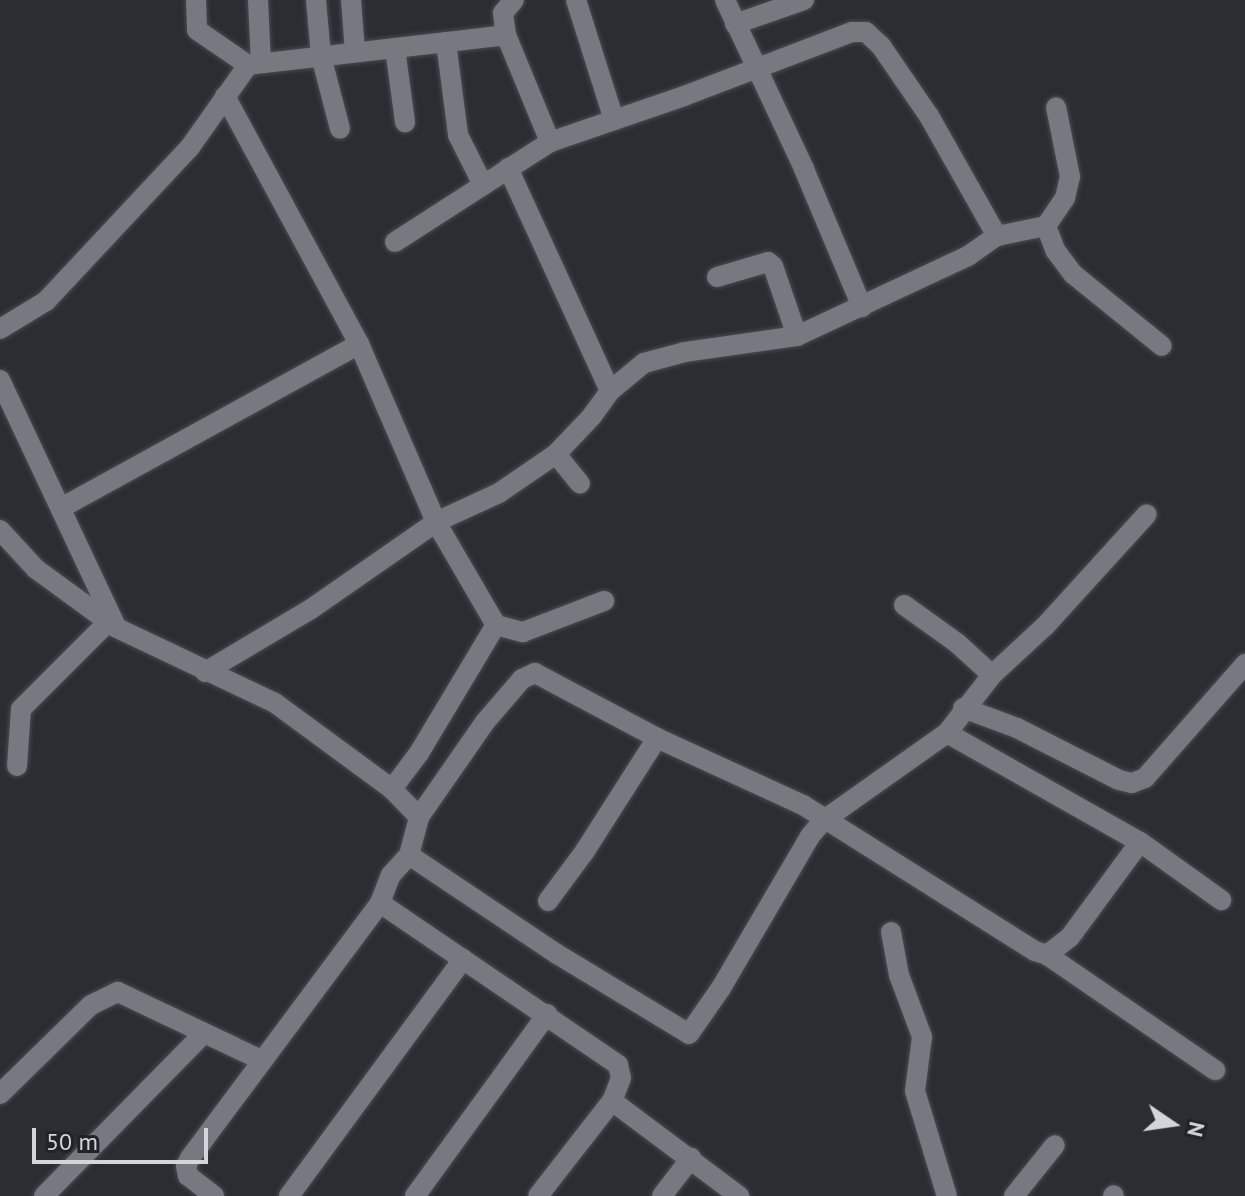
<!DOCTYPE html>
<style>
body{margin:0}
#map{position:relative;width:1245px;height:1196px;overflow:hidden;background:#2a2d32;font-family:"PT Sans",sans-serif}
div>[style]{position:absolute}
[style*='--x']{left:calc(var(--x)*1px);top:calc(var(--y)*1px);width:calc(var(--w)*1px);rotate:calc(var(--a)*1deg)}
.roads{filter:drop-shadow(0 0 2px #494b4f) drop-shadow(0 0 2px #494b4f)}
.minor>*{height:20px;margin:-10px;padding:0 10px;transform-origin:10px;border-radius:10px;background:#767980}
span{translate:-50% -50%;white-space:nowrap;text-align:center;line-height:1.15;-webkit-text-stroke:7px #202328;paint-order:stroke}
.north{position:absolute;left:1133px;top:1084px;width:80px;height:80px;-webkit-text-stroke:6px #202328;paint-order:stroke;rotate:103deg;font-size:22px;font-weight:700;line-height:32px;text-align:center;color:#d3d5d9}
.north::after{content:'';display:block;margin:auto;width:28px;height:36px;background:#d3d5d9;clip-path:polygon(50% 0,100% 100%,50% 72%,0 100%)}
.scale{position:absolute;left:32px;top:1128px;width:176px;height:36px;box-sizing:border-box;border:4px solid #d3d5d9;border-top:0;padding-left:10px;font-size:24px;line-height:28px;white-space:nowrap;color:#d3d5d9;-webkit-text-stroke:6px #202328;paint-order:stroke}
</style>
<div id="map">
<div class="roads">
<div class="minor">
<div style="--x:196;--y:0;--w:30;--a:88"></div>
<div style="--x:197;--y:30;--w:62;--a:34.5"></div>
<div style="--x:258;--y:0;--w:63;--a:87.3"></div>
<div style="--x:316;--y:0;--w:56;--a:84.9"></div>
<div style="--x:321;--y:56;--w:75;--a:75.4"></div>
<div style="--x:351;--y:0;--w:52;--a:85.6"></div>
<div style="--x:576;--y:0;--w:126;--a:72.4"></div>
<div style="--x:725;--y:0;--w:187;--a:64.9"></div>
<div style="--x:804;--y:169;--w:150;--a:67.2"></div>
<div style="--x:735;--y:24;--w:73;--a:-19.2"></div>
<div style="--x:506;--y:35;--w:22;--a:-98"></div>
<div style="--x:503;--y:13;--w:17;--a:-50"></div>
<div style="--x:446;--y:42;--w:94;--a:82.6"></div>
<div style="--x:458;--y:135;--w:56;--a:63.4"></div>
<div style="--x:395;--y:48;--w:75;--a:82.3"></div>
<div style="--x:225;--y:96;--w:282;--a:61.6"></div>
<div style="--x:359;--y:344;--w:194;--a:66.6"></div>
<div style="--x:436;--y:522;--w:119;--a:59.8"></div>
<div style="--x:496;--y:625;--w:28;--a:15"></div>
<div style="--x:523;--y:632;--w:87;--a:-20.9"></div>
<div style="--x:508;--y:168;--w:245;--a:65.4"></div>
<div style="--x:1046;--y:226;--w:26;--a:69"></div>
<div style="--x:1055;--y:250;--w:30;--a:53"></div>
<div style="--x:1073;--y:274;--w:114;--a:39"></div>
<div style="--x:395;--y:242;--w:184;--a:-32.8"></div>
<div style="--x:550;--y:142;--w:142;--a:-18.9"></div>
<div style="--x:684;--y:96;--w:180;--a:-20.9"></div>
<div style="--x:852;--y:32;--w:14;--a:0"></div>
<div style="--x:866;--y:32;--w:21;--a:43"></div>
<div style="--x:881;--y:46;--w:85;--a:55.6"></div>
<div style="--x:929;--y:116;--w:138;--a:60.5"></div>
<div style="--x:717;--y:277;--w:53;--a:-16.4"></div>
<div style="--x:768;--y:262;--w:6;--a:39"></div>
<div style="--x:773;--y:266;--w:74;--a:71.1"></div>
<div style="--x:0;--y:329;--w:54;--a:-31.3"></div>
<div style="--x:46;--y:301;--w:211;--a:-46.9"></div>
<div style="--x:190;--y:147;--w:100;--a:-54.7"></div>
<div style="--x:248;--y:65;--w:260;--a:-6.6"></div>
<div style="--x:506;--y:35;--w:116;--a:67.6"></div>
<div style="--x:0;--y:380;--w:270;--a:64.8"></div>
<div style="--x:556;--y:454;--w:38;--a:51"></div>
<div style="--x:61;--y:508;--w:340;--a:-28.8"></div>
<div style="--x:0;--y:530;--w:53;--a:47.3"></div>
<div style="--x:36;--y:569;--w:100;--a:36.1"></div>
<div style="--x:117;--y:628;--w:175;--a:25.4"></div>
<div style="--x:275;--y:703;--w:145;--a:36.3"></div>
<div style="--x:392;--y:789;--w:39;--a:46"></div>
<div style="--x:904;--y:605;--w:65;--a:35.6"></div>
<div style="--x:957;--y:643;--w:47;--a:42.4"></div>
<div style="--x:205;--y:672;--w:123;--a:-30.7"></div>
<div style="--x:311;--y:609;--w:152;--a:-34.8"></div>
<div style="--x:436;--y:522;--w:69;--a:-24.7"></div>
<div style="--x:499;--y:493;--w:69;--a:-34.4"></div>
<div style="--x:556;--y:454;--w:52;--a:-46.5"></div>
<div style="--x:592;--y:416;--w:31;--a:-54"></div>
<div style="--x:610;--y:391;--w:44;--a:-39.5"></div>
<div style="--x:644;--y:363;--w:42;--a:-15"></div>
<div style="--x:685;--y:352;--w:113;--a:-8.1"></div>
<div style="--x:797;--y:336;--w:189;--a:-25.1"></div>
<div style="--x:968;--y:256;--w:35;--a:-35"></div>
<div style="--x:997;--y:236;--w:50;--a:-11.5"></div>
<div style="--x:1046;--y:226;--w:34;--a:-56"></div>
<div style="--x:1065;--y:198;--w:22;--a:-77"></div>
<div style="--x:1070;--y:177;--w:71;--a:-101.3"></div>
<div style="--x:963;--y:708;--w:58;--a:20.3"></div>
<div style="--x:1017;--y:728;--w:114;--a:27"></div>
<div style="--x:1119;--y:780;--w:13;--a:13"></div>
<div style="--x:1132;--y:783;--w:14;--a:-21"></div>
<div style="--x:1145;--y:778;--w:152;--a:-48.7"></div>
<div style="--x:947;--y:733;--w:222;--a:29.5"></div>
<div style="--x:1140;--y:842;--w:100;--a:35.6"></div>
<div style="--x:17;--y:766;--w:57;--a:-86"></div>
<div style="--x:21;--y:709;--w:124;--a:-45"></div>
<div style="--x:392;--y:789;--w:45;--a:-53.1"></div>
<div style="--x:419;--y:753;--w:149;--a:-59"></div>
<div style="--x:409;--y:855;--w:178;--a:33.8"></div>
<div style="--x:557;--y:954;--w:154;--a:31.2"></div>
<div style="--x:689;--y:1034;--w:56;--a:-55.2"></div>
<div style="--x:721;--y:988;--w:176;--a:-59.6"></div>
<div style="--x:810;--y:836;--w:21;--a:-49"></div>
<div style="--x:824;--y:820;--w:151;--a:-35.3"></div>
<div style="--x:947;--y:733;--w:73;--a:-52.2"></div>
<div style="--x:992;--y:675;--w:72;--a:-42.8"></div>
<div style="--x:1045;--y:626;--w:151;--a:-47.7"></div>
<div style="--x:548;--y:901;--w:62;--a:-53.5"></div>
<div style="--x:585;--y:851;--w:134;--a:-57.5"></div>
<div style="--x:380;--y:903;--w:288;--a:34.2"></div>
<div style="--x:618;--y:1065;--w:13;--a:77"></div>
<div style="--x:621;--y:1078;--w:25;--a:111"></div>
<div style="--x:612;--y:1101;--w:120;--a:127.9"></div>
<div style="--x:891;--y:932;--w:44;--a:79.5"></div>
<div style="--x:899;--y:975;--w:66;--a:69.6"></div>
<div style="--x:922;--y:1037;--w:54;--a:97.4"></div>
<div style="--x:915;--y:1091;--w:110;--a:73.1"></div>
<div style="--x:1047;--y:955;--w:29;--a:-38"></div>
<div style="--x:1070;--y:937;--w:118;--a:-53.6"></div>
<div style="--x:0;--y:1094;--w:127;--a:-44.4"></div>
<div style="--x:91;--y:1005;--w:30;--a:-26"></div>
<div style="--x:118;--y:992;--w:158;--a:25.4"></div>
<div style="--x:612;--y:1101;--w:159;--a:36.8"></div>
<div style="--x:44;--y:1196;--w:227;--a:-45.5"></div>
<div style="--x:214;--y:1196;--w:33;--a:-142"></div>
<div style="--x:188;--y:1176;--w:10;--a:-101"></div>
<div style="--x:186;--y:1166;--w:9;--a:-63"></div>
<div style="--x:190;--y:1158;--w:318;--a:-53.3"></div>
<div style="--x:380;--y:903;--w:30;--a:-69"></div>
<div style="--x:391;--y:875;--w:27;--a:-48"></div>
<div style="--x:409;--y:855;--w:39;--a:-75"></div>
<div style="--x:419;--y:817;--w:116;--a:-55.2"></div>
<div style="--x:485;--y:722;--w:57;--a:-49.3"></div>
<div style="--x:522;--y:679;--w:14;--a:-25"></div>
<div style="--x:535;--y:673;--w:138;--a:28"></div>
<div style="--x:657;--y:738;--w:161;--a:24.7"></div>
<div style="--x:803;--y:805;--w:274;--a:32.2"></div>
<div style="--x:1035;--y:951;--w:13;--a:18"></div>
<div style="--x:1047;--y:955;--w:204;--a:34.4"></div>
<div style="--x:289;--y:1196;--w:294;--a:-53.7"></div>
<div style="--x:415;--y:1196;--w:225;--a:-54"></div>
<div style="--x:662;--y:1196;--w:48;--a:-52.7"></div>
<div style="--x:1014;--y:1196;--w:65;--a:-51.2"></div>
<div style="--x:1113;--y:1196;--w:1;--a:-45"></div>
</div>
</div>
<div class="north">N</div>
<div class="scale">50 m</div>
</div>
